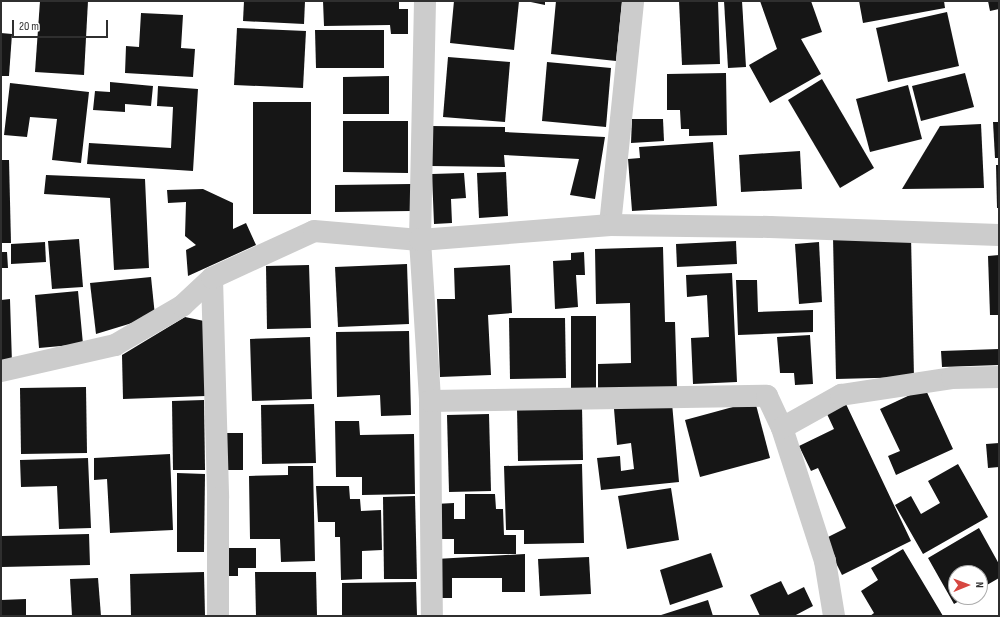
<!DOCTYPE html>
<style>
body{margin:0}
#map{position:relative;width:1000px;height:617px;overflow:hidden;background:#fff;font-family:"Sofia Sans Condensed",sans-serif}
div>[style]{position:absolute}
[style*='--x']{left:calc(var(--x)*1px);top:calc(var(--y)*1px);width:calc(var(--w)*1px);rotate:calc(var(--a)*1deg)}
.building>*{inset:0;background:#161616}
.street>*{height:22px;margin:-11px;padding:0 11px;transform-origin:11px;border-radius:11px;background:#ccc}
span{translate:-50% -50%;white-space:nowrap;text-align:center;line-height:1.15;-webkit-text-stroke:4px #fff;paint-order:stroke}
.frame{position:absolute;inset:0;border:2px solid #2f2f2f;pointer-events:none}
.north{position:absolute;left:948px;top:565px;width:40px;height:40px;box-sizing:border-box;background:#fff;border:1px solid #acacac;border-radius:50%;rotate:89deg;font-size:11px;font-weight:700;line-height:16px;text-align:center;color:#2f2f2f}
.north::after{content:'';display:block;margin:auto;width:14px;height:18px;background:#d64741;clip-path:polygon(50% 0,100% 100%,50% 72%,0 100%)}
.scale{position:absolute;left:12px;top:20px;width:96px;height:18px;box-sizing:border-box;border:2px solid #2f2f2f;border-top:0;padding-left:5px;font-size:12px;line-height:14px;white-space:nowrap;color:#2f2f2f;-webkit-text-stroke:3px #fff;paint-order:stroke}
</style>
<div id="map">
<div class="building">
<div style="clip-path:polygon(40px 1px,88px 1px,84px 75px,35px 72px)"></div>
<div style="clip-path:polygon(244px 1px,305px 1px,304px 24px,243px 21px)"></div>
<div style="clip-path:polygon(323px 1px,399px 1px,399px 9px,408px 9px,408px 34px,391px 34px,390px 25px,324px 26px)"></div>
<div style="clip-path:polygon(454px 1px,519px 1px,514px 50px,450px 43px)"></div>
<div style="clip-path:polygon(526px 1px,545px 1px,545px 5px)"></div>
<div style="clip-path:polygon(556px 1px,622px 1px,616px 61px,551px 54px)"></div>
<div style="clip-path:polygon(679px 1px,718px 1px,720px 64px,682px 65px)"></div>
<div style="clip-path:polygon(724px 1px,742px 1px,746px 67px,728px 68px)"></div>
<div style="clip-path:polygon(760px 1px,811px 1px,822px 32px,801px 39px,821px 74px,770px 103px,749px 65px,777px 49px)"></div>
<div style="clip-path:polygon(859px 1px,944px 1px,945px 8px,863px 23px)"></div>
<div style="clip-path:polygon(988px 1px,999px 1px,999px 9px,990px 11px)"></div>
<div style="clip-path:polygon(947px 12px,959px 66px,888px 82px,876px 28px)"></div>
<div style="clip-path:polygon(141px 13px,183px 15px,181px 48px,195px 49px,193px 77px,125px 73px,126px 46px,139px 47px)"></div>
<div style="clip-path:polygon(237px 28px,306px 31px,303px 88px,234px 85px)"></div>
<div style="clip-path:polygon(315px 30px,384px 30px,384px 68px,316px 68px)"></div>
<div style="clip-path:polygon(1px 33px,12px 34px,9px 76px,1px 76px)"></div>
<div style="clip-path:polygon(448px 57px,510px 62px,505px 122px,443px 117px)"></div>
<div style="clip-path:polygon(547px 62px,611px 68px,606px 127px,542px 121px)"></div>
<div style="clip-path:polygon(726px 73px,727px 135px,689px 136px,689px 129px,681px 129px,680px 110px,667px 110px,667px 74px)"></div>
<div style="clip-path:polygon(965px 73px,974px 107px,921px 121px,912px 86px)"></div>
<div style="clip-path:polygon(389px 76px,389px 114px,343px 114px,343px 77px)"></div>
<div style="clip-path:polygon(822px 79px,874px 168px,840px 188px,788px 100px)"></div>
<div style="clip-path:polygon(110px 82px,153px 86px,151px 106px,125px 104px,125px 112px,93px 110px,95px 91px,110px 92px)"></div>
<div style="clip-path:polygon(10px 83px,89px 92px,81px 163px,52px 160px,57px 119px,30px 117px,27px 137px,4px 135px)"></div>
<div style="clip-path:polygon(908px 85px,922px 139px,870px 152px,856px 99px)"></div>
<div style="clip-path:polygon(158px 86px,198px 89px,193px 171px,87px 164px,89px 143px,171px 148px,173px 107px,157px 106px)"></div>
<div style="clip-path:polygon(253px 102px,311px 102px,311px 214px,253px 214px)"></div>
<div style="clip-path:polygon(632px 119px,663px 119px,664px 141px,631px 143px)"></div>
<div style="clip-path:polygon(343px 121px,408px 121px,408px 173px,343px 172px)"></div>
<div style="clip-path:polygon(993px 122px,999px 122px,999px 158px,995px 158px)"></div>
<div style="clip-path:polygon(981px 124px,984px 188px,902px 189px,940px 126px)"></div>
<div style="clip-path:polygon(432px 126px,505px 127px,505px 132px,605px 137px,595px 199px,570px 195px,579px 159px,504px 155px,505px 167px,431px 166px)"></div>
<div style="clip-path:polygon(713px 142px,717px 206px,632px 211px,628px 159px,640px 158px,639px 147px)"></div>
<div style="clip-path:polygon(800px 151px,802px 189px,741px 192px,739px 155px)"></div>
<div style="clip-path:polygon(1px 160px,9px 160px,11px 243px,1px 243px)"></div>
<div style="clip-path:polygon(996px 165px,999px 165px,999px 208px,997px 208px)"></div>
<div style="clip-path:polygon(506px 172px,508px 216px,479px 218px,477px 173px)"></div>
<div style="clip-path:polygon(464px 173px,466px 198px,451px 199px,452px 223px,434px 224px,432px 174px)"></div>
<div style="clip-path:polygon(46px 175px,145px 179px,149px 268px,114px 270px,110px 198px,44px 194px)"></div>
<div style="clip-path:polygon(411px 184px,411px 211px,335px 212px,335px 185px)"></div>
<div style="clip-path:polygon(203px 189px,233px 203px,233px 229px,246px 223px,256px 245px,188px 276px,186px 250px,196px 245px,185px 236px,186px 202px,168px 203px,167px 190px)"></div>
<div style="clip-path:polygon(911px 236px,914px 377px,836px 379px,833px 237px)"></div>
<div style="clip-path:polygon(79px 239px,83px 287px,52px 289px,48px 241px)"></div>
<div style="clip-path:polygon(736px 241px,737px 264px,677px 267px,676px 244px)"></div>
<div style="clip-path:polygon(45px 242px,46px 262px,11px 264px,11px 244px)"></div>
<div style="clip-path:polygon(819px 242px,822px 302px,799px 304px,795px 244px)"></div>
<div style="clip-path:polygon(663px 247px,665px 322px,675px 322px,677px 388px,598px 390px,598px 364px,631px 363px,630px 303px,596px 304px,595px 249px)"></div>
<div style="clip-path:polygon(1px 252px,7px 252px,8px 268px,1px 268px)"></div>
<div style="clip-path:polygon(584px 252px,585px 275px,576px 275px,578px 307px,555px 309px,553px 261px,571px 260px,571px 253px)"></div>
<div style="clip-path:polygon(999px 255px,999px 315px,990px 315px,988px 256px)"></div>
<div style="clip-path:polygon(407px 264px,409px 324px,338px 327px,335px 267px)"></div>
<div style="clip-path:polygon(309px 265px,311px 328px,267px 329px,266px 266px)"></div>
<div style="clip-path:polygon(510px 265px,512px 313px,488px 315px,491px 375px,440px 377px,437px 299px,455px 299px,454px 268px)"></div>
<div style="clip-path:polygon(732px 273px,737px 382px,693px 384px,691px 338px,709px 337px,707px 295px,687px 297px,686px 275px)"></div>
<div style="clip-path:polygon(151px 277px,155px 316px,96px 334px,90px 283px)"></div>
<div style="clip-path:polygon(736px 280px,757px 280px,758px 312px,813px 310px,813px 332px,738px 335px)"></div>
<div style="clip-path:polygon(78px 291px,83px 344px,39px 348px,35px 295px)"></div>
<div style="clip-path:polygon(10px 299px,12px 364px,1px 364px,1px 300px)"></div>
<div style="clip-path:polygon(571px 316px,596px 316px,596px 390px,571px 390px)"></div>
<div style="clip-path:polygon(185px 317px,204px 321px,206px 396px,123px 399px,122px 355px)"></div>
<div style="clip-path:polygon(509px 318px,565px 318px,566px 378px,510px 379px)"></div>
<div style="clip-path:polygon(409px 331px,411px 415px,381px 416px,380px 395px,337px 397px,336px 332px)"></div>
<div style="clip-path:polygon(810px 335px,813px 384px,795px 385px,794px 373px,780px 373px,777px 337px)"></div>
<div style="clip-path:polygon(310px 337px,312px 399px,252px 401px,250px 339px)"></div>
<div style="clip-path:polygon(999px 349px,999px 365px,942px 367px,941px 351px)"></div>
<div style="clip-path:polygon(86px 387px,87px 453px,21px 454px,20px 388px)"></div>
<div style="clip-path:polygon(925px 388px,953px 449px,896px 475px,888px 456px,900px 451px,880px 409px)"></div>
<div style="clip-path:polygon(204px 400px,205px 470px,173px 470px,172px 401px)"></div>
<div style="clip-path:polygon(755px 401px,770px 458px,700px 477px,685px 420px)"></div>
<div style="clip-path:polygon(672px 403px,679px 482px,601px 490px,597px 458px,620px 456px,621px 471px,634px 469px,631px 443px,617px 445px,614px 409px)"></div>
<div style="clip-path:polygon(314px 404px,316px 463px,262px 464px,261px 405px)"></div>
<div style="clip-path:polygon(846px 404px,911px 541px,842px 575px,824px 539px,846px 528px,818px 468px,811px 471px,799px 446px,834px 429px,827px 414px)"></div>
<div style="clip-path:polygon(582px 406px,583px 460px,518px 461px,517px 407px)"></div>
<div style="clip-path:polygon(489px 414px,491px 491px,449px 492px,447px 415px)"></div>
<div style="clip-path:polygon(335px 421px,359px 421px,360px 435px,414px 434px,415px 494px,362px 495px,362px 477px,336px 477px)"></div>
<div style="clip-path:polygon(221px 433px,243px 433px,243px 470px,221px 470px)"></div>
<div style="clip-path:polygon(999px 443px,999px 467px,988px 468px,986px 444px)"></div>
<div style="clip-path:polygon(170px 454px,173px 530px,110px 533px,107px 479px,94px 480px,94px 458px)"></div>
<div style="clip-path:polygon(88px 458px,91px 528px,59px 529px,57px 486px,21px 487px,20px 460px)"></div>
<div style="clip-path:polygon(582px 464px,584px 543px,524px 544px,524px 530px,506px 530px,504px 466px)"></div>
<div style="clip-path:polygon(958px 464px,988px 517px,923px 554px,895px 505px,911px 496px,921px 514px,940px 503px,928px 481px)"></div>
<div style="clip-path:polygon(288px 466px,313px 466px,315px 561px,281px 562px,280px 539px,250px 539px,249px 476px,288px 475px)"></div>
<div style="clip-path:polygon(177px 473px,205px 474px,204px 552px,177px 552px)"></div>
<div style="clip-path:polygon(316px 486px,349px 486px,350px 499px,360px 499px,361px 511px,381px 510px,382px 550px,362px 551px,362px 579px,341px 580px,340px 537px,335px 537px,335px 522px,318px 522px)"></div>
<div style="clip-path:polygon(671px 488px,679px 540px,627px 549px,618px 496px)"></div>
<div style="clip-path:polygon(465px 494px,495px 494px,496px 509px,503px 509px,504px 535px,516px 535px,516px 554px,454px 554px,454px 539px,436px 539px,435px 504px,454px 503px,454px 519px,465px 519px)"></div>
<div style="clip-path:polygon(415px 496px,417px 579px,384px 579px,383px 497px)"></div>
<div style="clip-path:polygon(979px 528px,999px 564px,999px 578px,980px 589px,980px 573px,956px 573px,956px 597px,966px 597px,954px 604px,928px 558px)"></div>
<div style="clip-path:polygon(89px 534px,90px 565px,2px 567px,2px 536px)"></div>
<div style="clip-path:polygon(224px 548px,256px 548px,256px 568px,238px 568px,238px 576px,224px 576px)"></div>
<div style="clip-path:polygon(903px 549px,943px 616px,870px 616px,874px 613px,861px 591px,878px 580px,871px 568px)"></div>
<div style="clip-path:polygon(711px 553px,723px 587px,670px 605px,660px 570px)"></div>
<div style="clip-path:polygon(525px 554px,525px 592px,502px 592px,502px 578px,452px 578px,452px 598px,437px 598px,436px 559px)"></div>
<div style="clip-path:polygon(589px 557px,591px 594px,540px 596px,538px 559px)"></div>
<div style="clip-path:polygon(204px 572px,205px 616px,131px 616px,130px 574px)"></div>
<div style="clip-path:polygon(255px 572px,316px 572px,317px 616px,256px 616px)"></div>
<div style="clip-path:polygon(98px 578px,101px 616px,72px 616px,70px 579px)"></div>
<div style="clip-path:polygon(781px 581px,788px 595px,804px 587px,813px 606px,794px 616px,760px 616px,750px 595px)"></div>
<div style="clip-path:polygon(416px 582px,417px 616px,342px 616px,342px 583px)"></div>
<div style="clip-path:polygon(26px 599px,26px 616px,1px 616px,1px 600px)"></div>
<div style="clip-path:polygon(708px 600px,713px 616px,658px 616px)"></div>
</div>
<div class="street">
<div style="--x:425;--y:1;--w:239;--a:91.2"></div>
<div style="--x:420;--y:240;--w:161;--a:86.4"></div>
<div style="--x:430;--y:401;--w:215;--a:89.5"></div>
<div style="--x:610;--y:225;--w:225;--a:-84.1"></div>
<div style="--x:212;--y:278;--w:220;--a:88.4"></div>
<div style="--x:218;--y:498;--w:118;--a:90"></div>
<div style="--x:1;--y:371;--w:117;--a:-12.8"></div>
<div style="--x:115;--y:345;--w:78;--a:-30.2"></div>
<div style="--x:182;--y:306;--w:41;--a:-43"></div>
<div style="--x:212;--y:278;--w:112;--a:-24.7"></div>
<div style="--x:314;--y:231;--w:106;--a:4.9"></div>
<div style="--x:420;--y:240;--w:191;--a:-4.5"></div>
<div style="--x:610;--y:225;--w:160;--a:0.7"></div>
<div style="--x:770;--y:227;--w:229;--a:2"></div>
<div style="--x:430;--y:401;--w:337;--a:-0.9"></div>
<div style="--x:767;--y:396;--w:35;--a:65"></div>
<div style="--x:782;--y:428;--w:140;--a:72.1"></div>
<div style="--x:825;--y:561;--w:56;--a:80.7"></div>
<div style="--x:782;--y:428;--w:68;--a:-29.2"></div>
<div style="--x:841;--y:395;--w:112;--a:-8.7"></div>
<div style="--x:952;--y:378;--w:47;--a:-1.2"></div>
</div>
<div class="frame"></div>
<div class="north">N</div>
<div class="scale">20 m</div>
</div>
